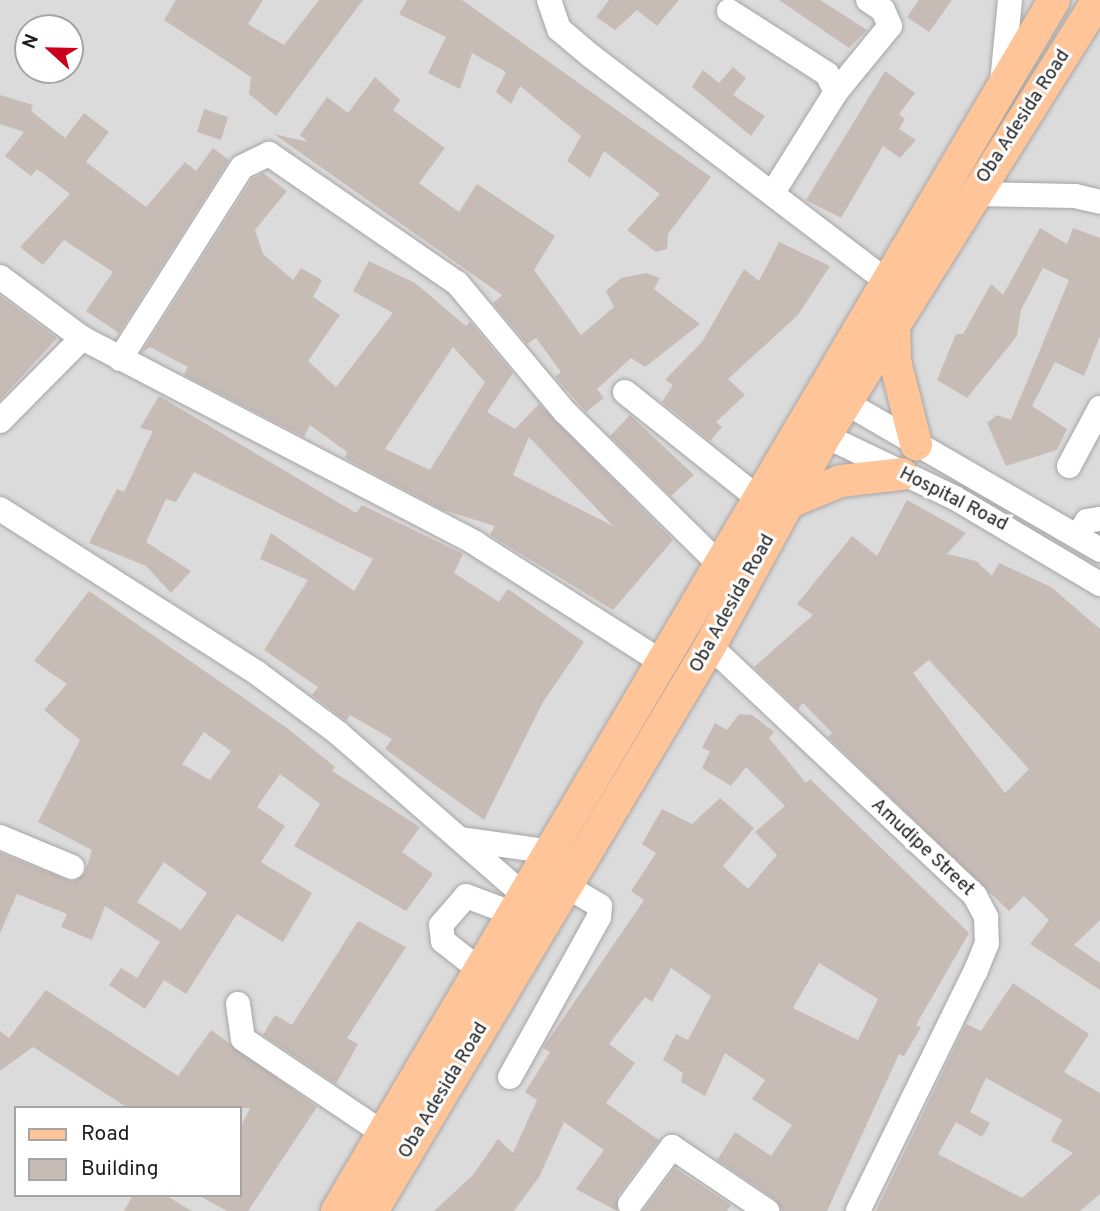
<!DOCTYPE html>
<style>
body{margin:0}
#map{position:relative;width:1100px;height:1211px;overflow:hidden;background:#efe9e3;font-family:Overpass,sans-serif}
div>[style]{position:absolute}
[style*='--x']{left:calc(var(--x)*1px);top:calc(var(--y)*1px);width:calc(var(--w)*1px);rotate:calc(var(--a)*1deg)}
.residential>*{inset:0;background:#dcdbdb}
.building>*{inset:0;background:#c7bbb6}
.roads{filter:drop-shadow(0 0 2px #a5a5a5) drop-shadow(0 0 2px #a5a5a5)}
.minor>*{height:24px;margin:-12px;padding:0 12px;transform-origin:12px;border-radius:12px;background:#fff}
.major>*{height:32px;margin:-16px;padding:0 16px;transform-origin:16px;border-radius:16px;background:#ffc498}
span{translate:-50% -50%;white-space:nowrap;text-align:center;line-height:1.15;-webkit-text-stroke:6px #fff;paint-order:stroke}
.street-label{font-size:19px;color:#1e1e1e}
.legend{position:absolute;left:14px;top:1106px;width:228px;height:91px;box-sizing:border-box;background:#fff;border:2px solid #a5a5a5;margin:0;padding:9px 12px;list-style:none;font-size:21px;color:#1e1e1e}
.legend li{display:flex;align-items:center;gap:14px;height:35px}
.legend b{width:35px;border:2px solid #a5a5a5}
.north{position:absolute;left:14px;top:14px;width:70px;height:70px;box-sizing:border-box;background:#fff;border:2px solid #a5a5a5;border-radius:50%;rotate:292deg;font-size:19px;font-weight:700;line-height:28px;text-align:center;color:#1e1e1e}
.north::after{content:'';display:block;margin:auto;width:24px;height:32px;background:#cb001d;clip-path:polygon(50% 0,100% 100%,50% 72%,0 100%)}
</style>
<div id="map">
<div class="residential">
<div style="clip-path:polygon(evenodd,0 0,1100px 0,1100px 1211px,0 1211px,0 0,28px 28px,70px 28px,70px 70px,28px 70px,28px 28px,0 0,16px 1108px,240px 1108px,240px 1195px,16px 1195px,16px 1108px)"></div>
</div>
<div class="building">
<div style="clip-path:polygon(176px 0,263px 0,248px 24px,284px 45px,319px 0,363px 0,276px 116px,249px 94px,251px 77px,164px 20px)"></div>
<div style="clip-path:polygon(407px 0,462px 0,711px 177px,668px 234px,667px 249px,656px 252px,627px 230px,660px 194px,604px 151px,590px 178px,567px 161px,581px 136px,520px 86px,511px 104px,496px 92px,506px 72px,472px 53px,460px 89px,428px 73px,446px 37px,399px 14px)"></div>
<div style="clip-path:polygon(609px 0,679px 0,657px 26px,637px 10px,615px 30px,596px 17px)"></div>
<div style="clip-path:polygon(779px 0,820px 0,867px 30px,849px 48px)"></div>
<div style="clip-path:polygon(919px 0,952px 0,929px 32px,907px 17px)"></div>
<div style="clip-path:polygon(733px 67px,746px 78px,733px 95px,765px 116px,751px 136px,692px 87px,703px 70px,719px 83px)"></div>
<div style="clip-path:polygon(885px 71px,915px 93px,899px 114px,905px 119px,899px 129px,916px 140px,900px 158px,883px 146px,841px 218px,806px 200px)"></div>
<div style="clip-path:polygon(375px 77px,400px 100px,393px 110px,445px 148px,419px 183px,459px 212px,477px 184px,555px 236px,534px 270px,581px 335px,614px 307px,606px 291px,621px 278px,646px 273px,660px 278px,654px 289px,700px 324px,645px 367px,631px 358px,597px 389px,604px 398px,586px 412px,555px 377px,561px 372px,536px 338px,527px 344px,493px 303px,502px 295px,274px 134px,308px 142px,300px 135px,327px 97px,348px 113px)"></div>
<div style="clip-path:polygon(0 95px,33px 105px,31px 111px,65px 138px,84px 113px,109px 132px,86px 162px,146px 207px,185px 162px,196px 171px,213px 148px,229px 160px,119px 333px,86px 311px,113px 272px,64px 240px,43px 265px,20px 247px,70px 194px,37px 169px,31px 176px,5px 156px,24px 132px,0 124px)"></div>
<div style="clip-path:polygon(204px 109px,228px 117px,221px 140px,197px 132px)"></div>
<div style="clip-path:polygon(evenodd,263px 173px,287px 191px,255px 230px,263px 254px,293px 280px,301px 268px,322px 280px,313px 297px,340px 315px,308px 361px,336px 387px,393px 313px,353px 291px,369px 261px,415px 283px,466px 326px,470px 322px,513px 373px,487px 412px,515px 429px,539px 404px,673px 540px,613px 610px,490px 535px,495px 526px,443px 510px,345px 458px,347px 452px,310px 425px,304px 437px,184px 375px,188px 367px,150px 347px,142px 352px,252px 179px,263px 173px,453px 347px,485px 382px,430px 470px,385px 449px,453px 347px,263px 173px,529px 437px,613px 526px,513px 475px,529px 437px)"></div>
<div style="clip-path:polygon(1040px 228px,1067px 244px,1073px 228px,1100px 238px,1100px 336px,1084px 376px,1055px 362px,1032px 406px,1067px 429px,1057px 450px,1006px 466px,987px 423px,997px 415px,1011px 420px,1069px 280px,1043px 268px,1021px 310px,1017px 336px,967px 398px,937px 380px,956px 334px,963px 334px,991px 284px,1003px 295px)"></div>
<div style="clip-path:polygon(779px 242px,830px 266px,798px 315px,728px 379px,745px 395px,716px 422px,722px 427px,710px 441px,662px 402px,673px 385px,665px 380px,702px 342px,744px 269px,759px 281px)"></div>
<div style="clip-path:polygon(0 296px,57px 338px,0 400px)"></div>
<div style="clip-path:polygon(159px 396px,356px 513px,362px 505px,463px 554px,454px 573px,499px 602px,508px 589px,584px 642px,543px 702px,484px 820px,385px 749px,392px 739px,350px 715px,346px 721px,312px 695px,318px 687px,264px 650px,308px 580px,260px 559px,271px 533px,354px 591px,373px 559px,194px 472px,176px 502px,166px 499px,146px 542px,191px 571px,171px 593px,146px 566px,89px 543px,117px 489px,124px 492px,153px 431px,140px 428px)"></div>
<div style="clip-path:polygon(630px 415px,694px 475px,671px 496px,610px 436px)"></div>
<div style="clip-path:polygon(evenodd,907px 500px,966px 533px,947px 554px,976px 561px,992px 576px,999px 563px,1051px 587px,1100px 629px,1100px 920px,1074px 945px,1100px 963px,1100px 990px,1030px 944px,1049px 920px,1024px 896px,1009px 911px,828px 737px,832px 733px,803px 703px,798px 709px,754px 667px,813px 615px,797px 604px,852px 536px,877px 556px,907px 500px,929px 660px,1029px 769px,1005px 793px,913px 673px,929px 660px)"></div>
<div style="clip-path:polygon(evenodd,89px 591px,287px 728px,335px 767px,332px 771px,420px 827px,402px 852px,433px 874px,406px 911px,294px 846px,320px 804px,280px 774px,257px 807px,285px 826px,261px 862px,312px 893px,283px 942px,237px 914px,186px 994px,164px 980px,145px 1009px,109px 985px,121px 968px,137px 978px,160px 942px,105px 906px,92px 940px,61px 927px,67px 914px,17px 894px,0 933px,0 853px,73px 882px,85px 873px,92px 850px,38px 822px,80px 740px,44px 710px,67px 684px,34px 661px,89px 591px,204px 732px,231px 751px,210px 780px,182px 764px,204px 732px,89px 591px,164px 862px,207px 893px,181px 930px,137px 902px,164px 862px)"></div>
<div style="clip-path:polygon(evenodd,739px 714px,752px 715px,774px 732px,769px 738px,806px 783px,810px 779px,969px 933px,916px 1025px,921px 1027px,904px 1056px,899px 1054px,827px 1211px,782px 1211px,775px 1199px,717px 1160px,735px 1132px,771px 1156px,792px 1125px,752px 1099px,765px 1080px,725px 1053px,705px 1096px,681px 1082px,683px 1073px,663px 1060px,676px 1034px,688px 1040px,711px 996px,671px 968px,652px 1002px,645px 997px,609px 1044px,635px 1063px,606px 1103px,659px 1140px,618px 1195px,617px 1211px,576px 1189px,604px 1150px,564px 1122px,539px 1177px,514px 1211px,434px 1211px,473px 1175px,498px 1139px,513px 1153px,537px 1100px,525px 1092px,550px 1052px,543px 1048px,644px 900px,631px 891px,656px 853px,642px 844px,662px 809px,692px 824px,720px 798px,754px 828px,723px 866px,748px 889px,777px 855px,755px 832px,785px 806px,746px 767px,731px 786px,702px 768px,710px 751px,702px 748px,715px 723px,727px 730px,739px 714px,819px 963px,878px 999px,858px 1040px,793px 1008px,819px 963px)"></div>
<div style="clip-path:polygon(358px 921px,406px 947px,347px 1038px,358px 1044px,336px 1084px,263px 1035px,275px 1015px,292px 1025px)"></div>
<div style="clip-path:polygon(evenodd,1013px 983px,1089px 1034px,1064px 1072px,1100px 1093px,1100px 1194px,1080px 1211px,876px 1211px,966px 1024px,981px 1031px,1013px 983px,986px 1078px,1062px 1120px,1051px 1141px,1073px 1153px,1022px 1198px,938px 1154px,956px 1122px,982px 1137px,990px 1123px,970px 1112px,986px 1078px)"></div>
<div style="clip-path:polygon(46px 990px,178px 1076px,211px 1030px,317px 1107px,248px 1211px,227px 1211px,198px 1195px,240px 1195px,240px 1128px,250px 1108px,128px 1108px,33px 1047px,0 1071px,0 1031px,9px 1038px)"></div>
<div style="clip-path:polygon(675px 1168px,731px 1205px,727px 1211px,643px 1211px)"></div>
<div style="clip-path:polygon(133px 1195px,165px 1195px,192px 1211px,124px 1211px)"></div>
</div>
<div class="roads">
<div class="minor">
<div style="--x:549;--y:0;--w:31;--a:71"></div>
<div style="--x:559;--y:29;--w:42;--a:40.2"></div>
<div style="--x:591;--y:56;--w:371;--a:37.3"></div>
<div style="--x:729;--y:11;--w:117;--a:32.7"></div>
<div style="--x:827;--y:74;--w:20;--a:63"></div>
<div style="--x:836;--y:92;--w:120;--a:122.1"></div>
<div style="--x:1002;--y:83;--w:83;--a:-84.5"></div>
<div style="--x:836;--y:92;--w:85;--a:-50.7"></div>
<div style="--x:890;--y:26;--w:17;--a:-114"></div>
<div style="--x:883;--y:10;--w:18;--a:-146"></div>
<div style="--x:975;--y:194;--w:100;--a:1.1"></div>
<div style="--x:1075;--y:196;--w:26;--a:13"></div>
<div style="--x:0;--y:277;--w:102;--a:36.6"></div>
<div style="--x:120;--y:359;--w:227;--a:-57.6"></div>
<div style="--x:242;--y:167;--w:30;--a:-26"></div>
<div style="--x:269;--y:154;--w:228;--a:34.5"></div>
<div style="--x:457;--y:283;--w:168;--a:50.1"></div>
<div style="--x:565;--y:412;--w:219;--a:44.6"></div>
<div style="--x:625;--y:392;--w:171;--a:38.6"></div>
<div style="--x:831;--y:394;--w:311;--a:30.1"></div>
<div style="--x:0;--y:421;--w:117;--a:-45.3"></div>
<div style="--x:82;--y:338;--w:443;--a:27.5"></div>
<div style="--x:475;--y:543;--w:225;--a:32.5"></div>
<div style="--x:811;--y:429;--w:160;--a:25.6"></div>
<div style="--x:955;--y:498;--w:169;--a:30.7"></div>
<div style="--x:1069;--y:466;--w:66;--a:-61.9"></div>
<div style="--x:0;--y:509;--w:305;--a:32.5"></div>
<div style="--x:257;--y:673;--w:101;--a:36.5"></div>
<div style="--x:338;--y:733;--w:248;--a:41.1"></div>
<div style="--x:1078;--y:535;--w:17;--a:-57"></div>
<div style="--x:1087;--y:521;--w:13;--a:-9"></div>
<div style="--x:710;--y:646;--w:364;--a:43.3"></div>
<div style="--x:975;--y:896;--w:24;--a:62"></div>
<div style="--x:986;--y:917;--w:26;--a:88"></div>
<div style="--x:987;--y:943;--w:31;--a:112"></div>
<div style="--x:975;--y:972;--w:266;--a:116.1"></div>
<div style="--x:0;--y:837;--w:78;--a:22.6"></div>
<div style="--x:460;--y:839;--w:94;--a:8"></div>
<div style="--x:480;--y:970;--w:47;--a:-141.9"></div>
<div style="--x:443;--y:941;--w:16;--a:-97"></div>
<div style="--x:441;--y:925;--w:38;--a:-49"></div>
<div style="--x:466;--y:896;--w:51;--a:20.6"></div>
<div style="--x:238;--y:1004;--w:35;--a:82"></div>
<div style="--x:243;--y:1039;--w:187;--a:33.9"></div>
<div style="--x:510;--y:1077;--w:183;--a:-60.9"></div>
<div style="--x:599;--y:917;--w:11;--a:-85"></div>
<div style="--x:600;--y:906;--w:39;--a:-149"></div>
<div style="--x:630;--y:1204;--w:71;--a:-53.6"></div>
<div style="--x:672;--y:1147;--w:115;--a:34"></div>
</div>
<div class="major">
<div style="--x:894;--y:324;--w:37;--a:88"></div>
<div style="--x:895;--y:361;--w:86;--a:75.8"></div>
<div style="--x:790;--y:502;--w:55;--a:-22.4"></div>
<div style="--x:841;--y:481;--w:61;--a:-6.5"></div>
<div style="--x:337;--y:1211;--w:1407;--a:-59.37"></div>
<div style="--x:372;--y:1211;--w:658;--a:-59.11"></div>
<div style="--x:710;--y:646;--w:239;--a:-61.3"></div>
<div style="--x:825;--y:436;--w:514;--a:-57.95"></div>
</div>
</div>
<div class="street-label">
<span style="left:1024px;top:117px;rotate:-57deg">Oba Adesida Road</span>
<span style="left:953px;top:500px;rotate:27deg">Hospital Road</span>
<span style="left:733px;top:604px;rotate:-61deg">Oba Adesida Road</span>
<span style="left:922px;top:848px;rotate:43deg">Amudipe Street</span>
<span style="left:444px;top:1091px;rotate:-59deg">Oba Adesida Road</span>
</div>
<ul class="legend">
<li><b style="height:9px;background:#ffc498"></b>Road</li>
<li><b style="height:19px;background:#c7bbb6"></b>Building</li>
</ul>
<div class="north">N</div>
</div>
